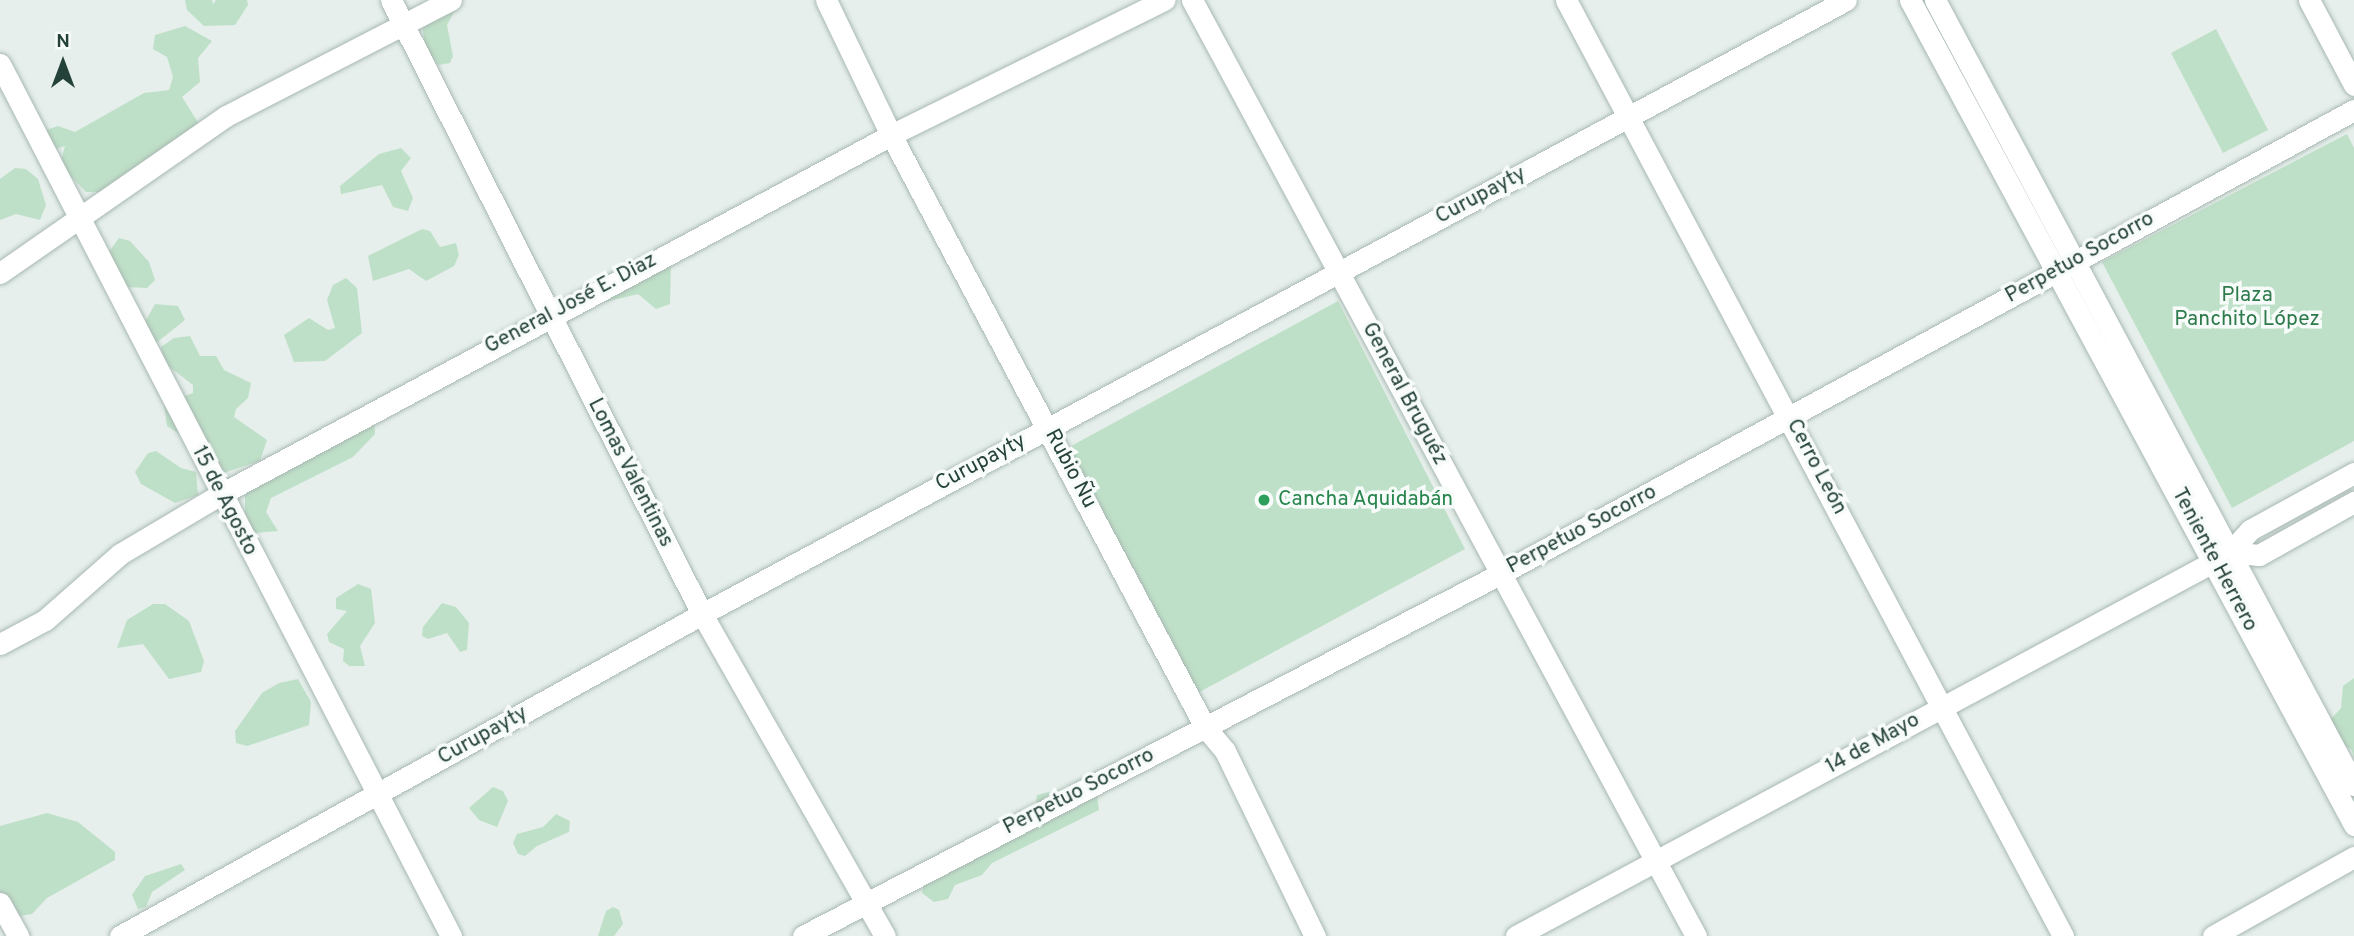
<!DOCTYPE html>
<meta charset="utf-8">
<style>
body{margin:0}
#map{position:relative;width:2354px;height:936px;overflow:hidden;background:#e6efeb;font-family:Overpass,sans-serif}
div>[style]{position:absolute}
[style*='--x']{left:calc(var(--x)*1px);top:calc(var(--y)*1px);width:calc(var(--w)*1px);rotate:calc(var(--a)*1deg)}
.green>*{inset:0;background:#bfe0c8}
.roads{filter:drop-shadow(0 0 2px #a8b8b2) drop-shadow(0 0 2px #a8b8b2)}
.street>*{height:21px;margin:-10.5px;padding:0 10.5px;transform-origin:10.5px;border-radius:10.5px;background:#fff}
.secondary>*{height:21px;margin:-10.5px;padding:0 10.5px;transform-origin:10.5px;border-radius:10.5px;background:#fff}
.dots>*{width:19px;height:19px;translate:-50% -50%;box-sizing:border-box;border:4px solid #f7fbf9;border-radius:50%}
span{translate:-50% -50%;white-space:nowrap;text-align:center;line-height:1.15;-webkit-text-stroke:7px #f7fbf9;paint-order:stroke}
.street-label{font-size:21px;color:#24423a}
.park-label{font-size:21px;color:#2d7a4b}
.leisure-label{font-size:21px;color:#27864d}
.left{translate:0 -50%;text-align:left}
.north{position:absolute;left:28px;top:28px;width:70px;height:70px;-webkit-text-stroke:5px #f7fbf9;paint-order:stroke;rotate:0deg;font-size:19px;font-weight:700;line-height:28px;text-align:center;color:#24423a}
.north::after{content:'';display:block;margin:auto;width:24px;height:32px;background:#24423a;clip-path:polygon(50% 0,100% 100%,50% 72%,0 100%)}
</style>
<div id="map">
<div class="green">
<div style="clip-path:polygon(185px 0,212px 0,213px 4px,216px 0,247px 0,248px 5px,235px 25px,204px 26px,187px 10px)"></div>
<div style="clip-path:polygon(458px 5px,447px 25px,453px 56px,450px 63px,438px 65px,425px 46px,422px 23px)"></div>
<div style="clip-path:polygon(185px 26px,212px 41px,198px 58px,200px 82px,182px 97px,199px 124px,101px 192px,86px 192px,60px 165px,65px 146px,52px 150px,40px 132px,58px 126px,75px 132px,144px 93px,169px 90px,173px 77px,167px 57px,153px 49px,155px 35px)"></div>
<div style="clip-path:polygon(2216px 29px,2268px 130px,2223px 153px,2171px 53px)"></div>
<div style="clip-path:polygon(2347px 134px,2354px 148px,2354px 441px,2232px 508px,2102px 262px)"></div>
<div style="clip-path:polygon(401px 148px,411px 158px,401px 171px,413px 198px,408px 211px,393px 207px,382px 185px,341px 194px,340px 186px,379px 154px)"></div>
<div style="clip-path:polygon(15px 168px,26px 169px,38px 179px,46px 205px,40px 220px,16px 214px,0 220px,0 179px)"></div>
<div style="clip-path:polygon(422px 229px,430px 231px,440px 247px,456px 243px,459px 255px,454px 266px,426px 281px,409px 269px,373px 281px,368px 256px)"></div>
<div style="clip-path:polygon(119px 238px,130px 241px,149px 262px,155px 280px,147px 288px,126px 287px,108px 253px)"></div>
<div style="clip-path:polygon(671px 259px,670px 304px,656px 309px,638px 294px,593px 305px,588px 286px,594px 281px,624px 268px)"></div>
<div style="clip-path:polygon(346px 278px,357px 288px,362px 333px,325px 361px,294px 362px,284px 335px,309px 318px,328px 330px,335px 328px,327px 300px,333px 285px)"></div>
<div style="clip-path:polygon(1338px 301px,1465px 549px,1192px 696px,1062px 451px)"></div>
<div style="clip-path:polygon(155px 304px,178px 306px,185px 320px,155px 344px,145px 322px)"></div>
<div style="clip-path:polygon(190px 336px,200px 356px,216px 356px,224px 370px,251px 383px,248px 398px,236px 409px,234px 417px,267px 440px,260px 461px,217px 475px,201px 437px,179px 434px,167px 426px,164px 404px,193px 393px,193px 385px,163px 362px,161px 347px,174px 338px)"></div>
<div style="clip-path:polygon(374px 419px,375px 434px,353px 457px,271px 498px,266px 512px,278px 531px,254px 533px,245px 519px,245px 488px)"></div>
<div style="clip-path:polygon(156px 451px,181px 468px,196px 472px,198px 495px,175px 503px,141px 484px,135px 472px,148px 453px)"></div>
<div style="clip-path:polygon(358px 584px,371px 589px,375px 623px,360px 646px,365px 666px,349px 666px,343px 661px,344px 649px,329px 642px,327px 634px,347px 611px,336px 609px,336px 598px)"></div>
<div style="clip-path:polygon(442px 603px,456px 607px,469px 623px,467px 650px,460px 652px,447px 633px,428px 639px,422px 636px,423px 627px)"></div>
<div style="clip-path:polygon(153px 604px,165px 604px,189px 621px,204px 661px,201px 672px,169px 679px,143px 644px,117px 648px,127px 620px)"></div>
<div style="clip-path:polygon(2354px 678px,2354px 758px,2352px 750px,2338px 742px,2331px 719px,2341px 708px,2343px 686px)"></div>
<div style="clip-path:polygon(298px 679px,311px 702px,309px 725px,247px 746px,236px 743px,235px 731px,262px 693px,279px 683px)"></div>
<div style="clip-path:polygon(493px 787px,503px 791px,508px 801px,497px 827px,479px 820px,469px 808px)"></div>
<div style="clip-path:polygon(1066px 788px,1097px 795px,1099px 810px,992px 863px,982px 875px,955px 885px,948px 899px,934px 902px,922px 893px,925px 878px,1035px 810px,1037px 795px)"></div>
<div style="clip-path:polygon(47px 813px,78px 822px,115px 852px,115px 860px,47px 898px,32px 914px,14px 917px,0 901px,0 826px)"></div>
<div style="clip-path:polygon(556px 814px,570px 821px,569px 832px,537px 846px,525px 856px,518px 854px,513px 843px,517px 834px,543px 827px)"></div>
<div style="clip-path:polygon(181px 864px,185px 870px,152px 892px,146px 907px,138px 909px,132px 895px,145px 876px)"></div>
<div style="clip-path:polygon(613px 907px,619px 910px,623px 924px,614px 936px,598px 936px,606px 911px)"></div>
</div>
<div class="roads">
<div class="street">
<div style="--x:391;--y:0;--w:688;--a:63.14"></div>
<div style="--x:702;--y:614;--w:370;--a:60.4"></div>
<div style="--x:826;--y:0;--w:150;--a:64.3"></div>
<div style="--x:891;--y:135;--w:670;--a:62.06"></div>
<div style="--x:1205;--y:727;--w:31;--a:50"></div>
<div style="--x:1225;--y:751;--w:206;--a:64.1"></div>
<div style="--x:1192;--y:0;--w:1063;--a:61.7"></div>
<div style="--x:1910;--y:0;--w:937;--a:61.71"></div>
<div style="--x:1935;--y:0;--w:890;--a:61.91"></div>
<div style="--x:2309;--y:0;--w:96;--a:62.1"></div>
<div style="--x:0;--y:64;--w:982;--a:62.65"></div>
<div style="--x:0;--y:273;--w:275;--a:-34.8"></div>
<div style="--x:226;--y:116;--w:253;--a:-27.3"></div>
<div style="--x:2354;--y:473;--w:119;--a:151.3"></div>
<div style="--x:2250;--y:530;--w:30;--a:132"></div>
<div style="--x:2230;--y:552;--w:29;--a:6"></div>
<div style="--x:2259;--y:555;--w:109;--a:-29.2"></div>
<div style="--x:0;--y:644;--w:51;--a:-28.1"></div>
<div style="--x:45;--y:620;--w:100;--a:-41.3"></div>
<div style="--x:120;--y:554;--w:117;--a:-30.7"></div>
<div style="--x:221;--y:494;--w:760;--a:-28.18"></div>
<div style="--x:891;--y:135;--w:305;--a:-26.3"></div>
<div style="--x:0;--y:903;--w:38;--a:61"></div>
<div style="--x:120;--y:936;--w:665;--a:-28.95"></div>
<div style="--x:702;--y:614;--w:1298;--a:-28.22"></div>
<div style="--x:803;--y:936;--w:785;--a:-27.45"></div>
<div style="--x:1500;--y:574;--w:972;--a:-28.52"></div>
<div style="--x:1516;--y:936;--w:806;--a:-28.22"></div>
<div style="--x:2213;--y:936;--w:162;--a:-29.3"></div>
</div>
<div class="secondary">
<div style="--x:1566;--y:0;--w:1060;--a:62.03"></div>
</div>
</div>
<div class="dots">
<div style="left:1264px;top:500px;background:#2e9e5b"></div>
</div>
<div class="street-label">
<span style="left:1481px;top:196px;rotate:-28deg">Curupayty</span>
<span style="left:2080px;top:258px;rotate:-29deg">Perpetuo Socorro</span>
<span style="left:571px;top:304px;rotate:-28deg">General José E. Diaz</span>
<span style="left:1404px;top:394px;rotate:62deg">General Bruguéz</span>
<span style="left:981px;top:463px;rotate:-28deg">Curupayty</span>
<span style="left:1816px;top:467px;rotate:62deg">Cerro León</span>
<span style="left:1070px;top:469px;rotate:62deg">Rubio Ñu</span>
<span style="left:630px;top:473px;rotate:63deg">Lomas Valentinas</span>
<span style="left:224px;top:501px;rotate:63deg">15 de Agosto</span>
<span style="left:1582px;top:530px;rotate:-28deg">Perpetuo Socorro</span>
<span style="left:2214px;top:560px;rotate:62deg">Teniente Herrero</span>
<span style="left:483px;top:736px;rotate:-29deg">Curupayty</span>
<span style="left:1873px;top:744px;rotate:-29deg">14 de Mayo</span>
<span style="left:1079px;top:792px;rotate:-27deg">Perpetuo Socorro</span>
</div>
<div class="park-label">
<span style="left:2247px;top:308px">Plaza<br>Panchito López</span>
</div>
<div class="leisure-label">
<span class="left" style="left:1278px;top:500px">Cancha Aquidabán</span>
</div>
<div class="north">N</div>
</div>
